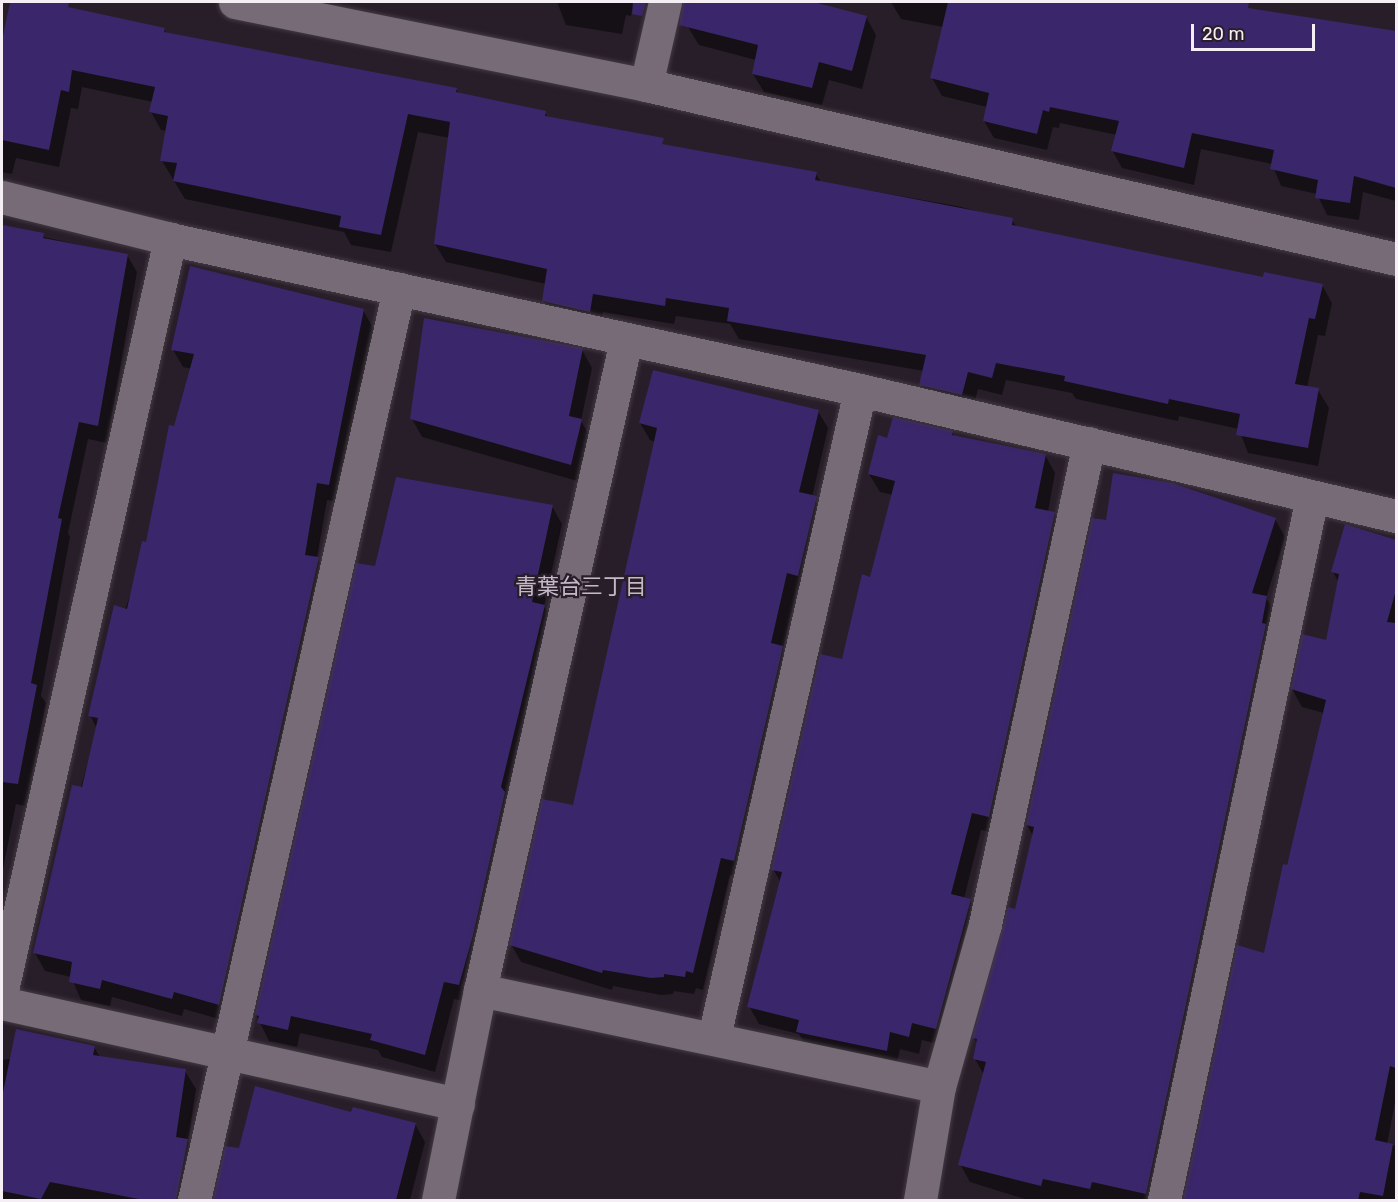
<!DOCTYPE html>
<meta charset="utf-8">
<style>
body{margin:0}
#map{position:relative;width:1398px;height:1202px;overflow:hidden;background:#281e29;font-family:Rubik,"Noto Sans JP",sans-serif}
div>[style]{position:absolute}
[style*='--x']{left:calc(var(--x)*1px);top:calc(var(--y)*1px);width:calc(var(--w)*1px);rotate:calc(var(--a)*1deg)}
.shadow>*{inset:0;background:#0007}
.building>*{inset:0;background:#3a266a}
.roads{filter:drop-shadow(0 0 2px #423b43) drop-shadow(0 0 2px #423b43)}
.minor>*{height:33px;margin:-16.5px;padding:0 16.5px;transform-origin:16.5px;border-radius:16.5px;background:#776b78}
span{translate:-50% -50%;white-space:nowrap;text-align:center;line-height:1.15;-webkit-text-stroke:4.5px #281e29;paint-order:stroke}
.neighbourhood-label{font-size:22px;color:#c6b9c7}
.frame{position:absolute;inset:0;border:3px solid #f5eef5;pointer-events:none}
.scale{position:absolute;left:1191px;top:24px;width:124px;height:27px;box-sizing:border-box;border:3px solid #f5eef5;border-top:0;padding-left:8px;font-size:18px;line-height:21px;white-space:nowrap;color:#f5eef5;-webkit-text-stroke:4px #281e29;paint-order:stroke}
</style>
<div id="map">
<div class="shadow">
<div style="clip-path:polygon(12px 2px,44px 2px,164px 29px,167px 34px,456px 89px,459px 94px,545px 113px,548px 118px,618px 147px,816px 174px,821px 182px,957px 206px,1012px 220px,1017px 228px,1264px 278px,1322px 285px,1332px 303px,1325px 336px,1318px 335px,1307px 388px,1318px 390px,1329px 408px,1318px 466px,1248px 453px,1239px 429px,1179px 416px,1178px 421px,1076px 399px,1072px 393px,1006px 380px,1002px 395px,978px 389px,972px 412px,931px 402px,921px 384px,924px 371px,739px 339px,730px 324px,676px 316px,674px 324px,603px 312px,600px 329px,554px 319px,544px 301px,546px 284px,446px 262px,435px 244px,450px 138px,418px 132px,391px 252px,351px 245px,344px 232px,185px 199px,162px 161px,167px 131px,161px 130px,151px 112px,153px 102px,82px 87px,78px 109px,71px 108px,59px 167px,16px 158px,12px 174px,2px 172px,2px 48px)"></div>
<div style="clip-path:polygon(557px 2px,634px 2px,631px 16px,626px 15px,622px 34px,566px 25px)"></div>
<div style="clip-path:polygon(695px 2px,815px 2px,866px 17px,876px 35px,862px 89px,829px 80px,822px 105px,764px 92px,753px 74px,756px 60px,699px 45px,688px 27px)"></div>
<div style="clip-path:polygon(891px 2px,1231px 2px,1250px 10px,1396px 38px,1396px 201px,1363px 192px,1359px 220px,1327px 215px,1317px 194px,1281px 186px,1272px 164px,1201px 149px,1194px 185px,1122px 168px,1112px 150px,1117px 135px,1060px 123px,1059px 128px,1053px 127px,1047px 150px,994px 138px,984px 121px,987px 107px,942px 96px,932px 78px,943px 27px,901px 19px)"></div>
<div style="clip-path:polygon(2px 228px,127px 255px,137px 272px,107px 443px,88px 439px,68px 533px,70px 537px,41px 696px,46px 703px,26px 806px,16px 804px,2px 874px)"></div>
<div style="clip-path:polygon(363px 310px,373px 328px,339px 502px,327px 500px,317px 558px,329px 576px,229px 1022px,184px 1009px,182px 1016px,112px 997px,110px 1006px,81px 1000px,71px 977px,45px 971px,35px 953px,97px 729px,90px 715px,147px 544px,192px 369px,183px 367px,173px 350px)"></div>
<div style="clip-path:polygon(582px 350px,592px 368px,581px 421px,591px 438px,581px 482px,422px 437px,412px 419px)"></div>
<div style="clip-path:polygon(818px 411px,828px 428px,812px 497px,826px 515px,807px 593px,797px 590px,783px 649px,792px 665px,744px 878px,730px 875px,703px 990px,696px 988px,694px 994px,674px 991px,673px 994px,661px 995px,613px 986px,612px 990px,521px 962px,511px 944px,574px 807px,655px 442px,650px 440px,640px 423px)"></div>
<div style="clip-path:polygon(952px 432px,955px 438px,1045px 455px,1055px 473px,1048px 512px,1054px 513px,1064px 531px,999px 834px,981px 830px,964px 899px,970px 900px,981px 918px,946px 1046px,922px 1040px,919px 1054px,900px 1049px,896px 1068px,808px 1050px,799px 1034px,759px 1024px,749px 1006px,781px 883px,773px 869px,871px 578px,893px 495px,880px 492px,869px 474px,888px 439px)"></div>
<div style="clip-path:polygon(552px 506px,562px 524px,544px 606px,554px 623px,469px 1002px,454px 999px,435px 1072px,382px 1057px,378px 1050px,300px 1033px,297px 1047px,269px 1041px,256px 1015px,376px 568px)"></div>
<div style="clip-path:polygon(1275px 519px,1285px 537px,1266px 598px,1276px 615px,1158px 1200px,1028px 1200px,970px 1182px,960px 1164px,984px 1075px,975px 1059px,978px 1044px,974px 1038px,1016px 911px,1033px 836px,1027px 825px,1107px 522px)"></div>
<div style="clip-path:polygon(1346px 526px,1396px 541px,1396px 836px,1350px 828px,1344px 858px,1396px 871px,1396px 1097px,1387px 1144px,1396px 1146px,1396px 1200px,1185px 1200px,1238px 947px,1265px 955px,1324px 713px,1302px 707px,1292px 689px,1327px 642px,1339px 583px,1333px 572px)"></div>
<div style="clip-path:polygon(94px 1047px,100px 1057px,185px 1071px,196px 1089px,188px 1141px,198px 1158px,188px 1200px,2px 1200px,2px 1060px)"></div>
<div style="clip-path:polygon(352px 1114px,415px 1124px,425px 1142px,410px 1200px,215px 1200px,227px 1147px,240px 1150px)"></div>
</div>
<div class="building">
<div style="clip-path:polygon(10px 2px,69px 2px,68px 7px,165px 28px,164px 32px,457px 88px,456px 92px,546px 111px,545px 116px,664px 138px,662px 144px,817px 172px,815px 180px,1013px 218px,1012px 225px,1263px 277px,1264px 272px,1323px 284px,1315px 319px,1309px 318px,1295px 384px,1319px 388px,1308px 448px,1236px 435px,1240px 414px,1169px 399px,1168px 404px,1064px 381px,1065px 376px,996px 363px,992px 378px,968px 372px,962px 395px,919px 385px,926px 355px,727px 321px,729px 308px,666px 298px,665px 306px,593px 294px,590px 312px,542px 301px,547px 269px,434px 244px,450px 122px,408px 114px,381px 235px,339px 227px,341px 216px,173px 181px,177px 163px,160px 161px,168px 116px,149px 112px,155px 87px,72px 70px,69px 92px,61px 90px,49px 150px,2px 140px,2px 41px)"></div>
<div style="clip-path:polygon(633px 2px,646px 2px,642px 16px,632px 14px)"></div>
<div style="clip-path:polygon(683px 2px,814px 2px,867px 16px,852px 71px,819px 62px,812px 88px,752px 74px,758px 45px,679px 25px)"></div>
<div style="clip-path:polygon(948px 2px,1249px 2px,1248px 8px,1396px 31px,1396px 188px,1354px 176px,1350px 203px,1315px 198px,1318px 180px,1270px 169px,1274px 150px,1192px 133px,1184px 168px,1111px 151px,1119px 121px,1050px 107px,1049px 112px,1043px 110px,1037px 134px,983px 121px,989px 93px,930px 78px)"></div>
<div style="clip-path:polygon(2px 225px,44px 233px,43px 238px,128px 254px,98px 426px,79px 422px,58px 518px,62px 519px,31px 683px,37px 685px,18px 784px,2px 782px)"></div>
<div style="clip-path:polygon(190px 266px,364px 309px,329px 485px,317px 483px,305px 555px,319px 557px,219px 1005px,174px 992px,172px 999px,102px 980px,100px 989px,69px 982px,72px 962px,33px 953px,72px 785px,82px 787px,98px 718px,88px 716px,114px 605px,127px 609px,142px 541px,146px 542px,169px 425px,174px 426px,194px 354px,171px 350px)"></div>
<div style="clip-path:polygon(424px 318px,583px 348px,569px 416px,582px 419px,571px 465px,410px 419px)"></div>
<div style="clip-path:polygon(653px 370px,819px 410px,799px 492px,817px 496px,798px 576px,787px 573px,771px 643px,783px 646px,734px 861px,721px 858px,693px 973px,686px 971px,685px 977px,664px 974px,664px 977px,651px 978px,603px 970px,602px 973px,509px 945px,542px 799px,573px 805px,657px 428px,639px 423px)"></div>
<div style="clip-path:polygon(893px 417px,953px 431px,952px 435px,1046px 454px,1035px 508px,1055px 512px,989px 817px,972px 813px,951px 894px,971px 899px,936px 1029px,912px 1023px,909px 1037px,890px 1032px,887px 1051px,796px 1032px,799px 1020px,747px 1007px,782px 872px,771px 870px,820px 654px,842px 659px,862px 574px,870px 577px,895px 481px,868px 474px,878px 435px,887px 438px)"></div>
<div style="clip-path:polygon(1113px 473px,1172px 483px,1276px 518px,1252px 593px,1267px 596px,1262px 623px,1266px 624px,1146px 1194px,1092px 1182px,1090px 1189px,1043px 1179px,1041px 1186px,958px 1165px,986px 1062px,973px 1059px,977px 1039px,972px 1038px,1008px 907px,1015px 909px,1034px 827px,1026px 825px,1092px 518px,1106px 520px)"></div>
<div style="clip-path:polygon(396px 477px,553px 505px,532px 602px,545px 605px,501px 787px,505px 792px,473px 935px,459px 985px,444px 982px,425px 1055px,370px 1040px,372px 1034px,291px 1016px,288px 1030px,257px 1023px,259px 1016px,255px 1015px,356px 563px,375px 566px)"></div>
<div style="clip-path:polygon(1345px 524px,1396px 540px,1396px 590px,1387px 622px,1396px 623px,1396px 1068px,1390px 1066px,1375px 1140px,1393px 1144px,1383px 1196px,1360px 1192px,1358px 1200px,1183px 1200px,1237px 945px,1264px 953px,1283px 864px,1287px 865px,1326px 700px,1291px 689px,1302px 634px,1326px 640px,1339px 574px,1331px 572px)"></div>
<div style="clip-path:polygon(16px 1029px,95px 1046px,93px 1055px,186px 1069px,176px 1137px,188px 1139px,176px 1200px,144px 1200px,50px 1182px,41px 1199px,2px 1191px,2px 1097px)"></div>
<div style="clip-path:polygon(255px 1086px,351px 1112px,353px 1107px,416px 1123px,396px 1200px,213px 1200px,225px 1146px,239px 1148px)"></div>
</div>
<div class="roads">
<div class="minor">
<div style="--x:235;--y:2;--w:419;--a:11.4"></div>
<div style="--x:646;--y:85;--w:770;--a:13.06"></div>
<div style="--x:646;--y:85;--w:85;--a:-77.1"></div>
<div style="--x:2;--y:197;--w:173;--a:14"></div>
<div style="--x:170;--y:239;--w:706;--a:12.34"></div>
<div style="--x:860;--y:390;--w:551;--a:13.23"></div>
<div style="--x:2;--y:990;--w:770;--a:-77.39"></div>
<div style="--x:480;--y:990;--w:469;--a:11.9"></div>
<div style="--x:2;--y:1003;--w:467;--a:12.5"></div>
<div style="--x:714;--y:1037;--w:663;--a:-77.28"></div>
<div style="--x:194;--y:1200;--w:934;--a:-77.32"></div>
<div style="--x:438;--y:1200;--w:214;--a:-78.7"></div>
<div style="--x:480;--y:990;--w:666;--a:-77.34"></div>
<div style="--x:920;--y:1200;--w:115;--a:-80.5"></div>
<div style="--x:939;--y:1087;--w:169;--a:-74.2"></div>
<div style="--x:985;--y:924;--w:492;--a:-77.8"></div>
<div style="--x:1164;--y:1200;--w:718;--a:-78.11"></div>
</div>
</div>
<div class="neighbourhood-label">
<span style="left:581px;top:587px">青葉台三丁目</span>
</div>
<div class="frame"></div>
<div class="scale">20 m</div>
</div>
